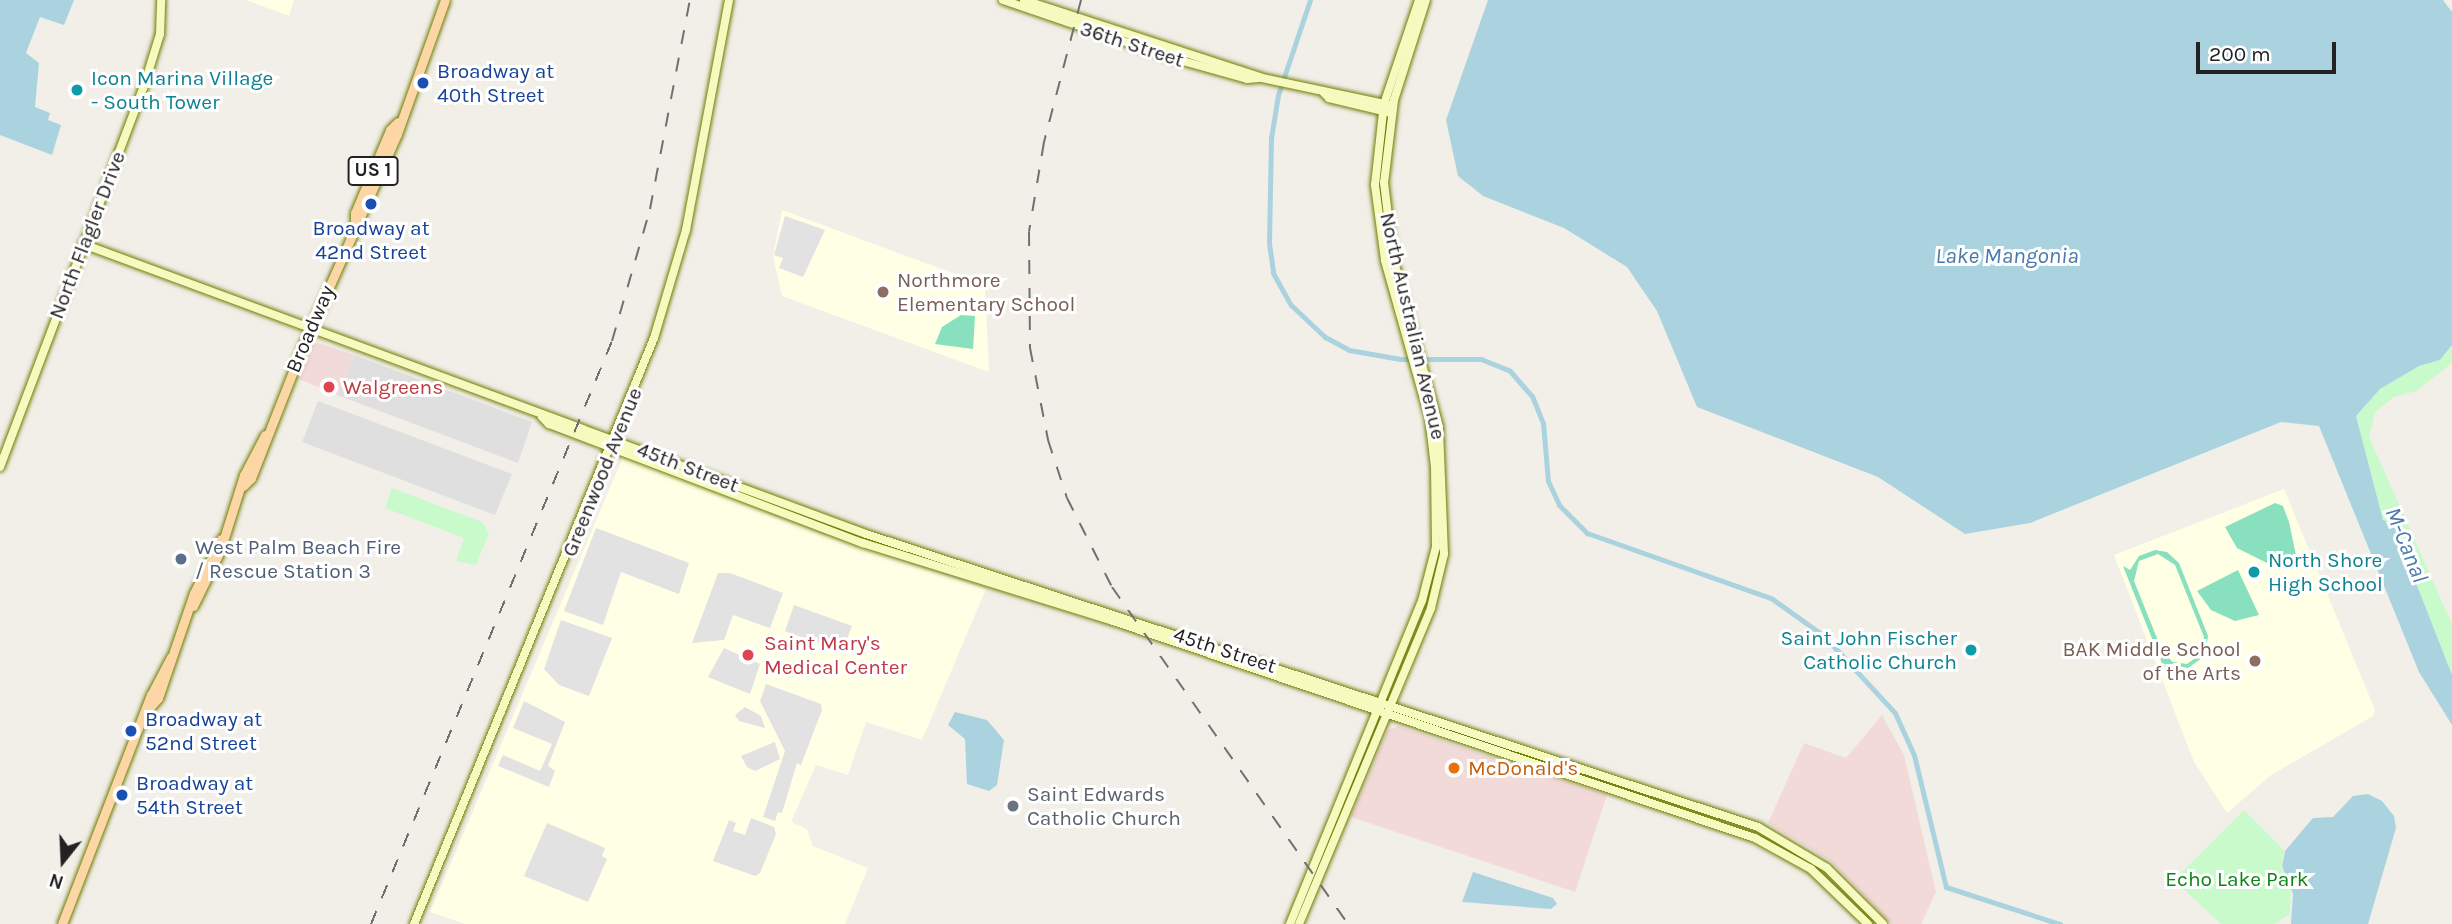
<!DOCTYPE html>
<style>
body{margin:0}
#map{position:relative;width:2452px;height:924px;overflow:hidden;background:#f2efe9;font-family:Karla,sans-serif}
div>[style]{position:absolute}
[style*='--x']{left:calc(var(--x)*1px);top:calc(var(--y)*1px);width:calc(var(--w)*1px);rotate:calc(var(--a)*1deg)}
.residential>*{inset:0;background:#e0dfdf}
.commercial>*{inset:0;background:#f2dad9}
.education>*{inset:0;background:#ffffe5}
.park>*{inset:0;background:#c8facc}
.pitch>*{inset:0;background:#88e0be}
.parking>*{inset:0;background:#e2e2e2}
.water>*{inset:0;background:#aad3df}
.canal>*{height:5px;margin:-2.5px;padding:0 2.5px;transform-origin:2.5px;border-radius:2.5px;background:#aad3df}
.roads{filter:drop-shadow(0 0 2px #707d05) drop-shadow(0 0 2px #707d05)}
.secondary>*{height:8px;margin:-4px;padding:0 4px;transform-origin:4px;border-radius:4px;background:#f7fabf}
.primary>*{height:9px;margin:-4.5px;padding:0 4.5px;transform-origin:4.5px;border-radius:4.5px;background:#fcd6a4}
.rail>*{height:2px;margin-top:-1px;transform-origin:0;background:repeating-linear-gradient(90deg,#707070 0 14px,transparent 0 28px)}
.dots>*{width:19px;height:19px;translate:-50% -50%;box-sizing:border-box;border:4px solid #fff;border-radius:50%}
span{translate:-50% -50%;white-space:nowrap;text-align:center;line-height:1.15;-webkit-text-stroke:6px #fff;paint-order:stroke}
.shield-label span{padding:2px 5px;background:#fff;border:2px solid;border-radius:5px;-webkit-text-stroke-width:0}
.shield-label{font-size:19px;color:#222;font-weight:700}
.street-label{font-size:21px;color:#222}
.transit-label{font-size:21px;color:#164399}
.left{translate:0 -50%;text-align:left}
.culture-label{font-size:21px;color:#0d838f}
.right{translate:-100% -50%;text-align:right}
.education-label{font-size:21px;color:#785e54}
.health-label{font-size:21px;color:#be3a42}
.service-label{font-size:21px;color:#4e5e75}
.food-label{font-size:21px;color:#c56008}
.worship-label{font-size:21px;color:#5b616d}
.park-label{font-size:21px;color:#0c8416}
.water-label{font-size:23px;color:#4a7aab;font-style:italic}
.north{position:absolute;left:28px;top:826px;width:70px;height:70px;-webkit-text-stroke:5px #fff;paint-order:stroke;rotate:198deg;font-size:19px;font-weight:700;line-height:28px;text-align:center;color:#222}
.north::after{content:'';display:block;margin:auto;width:24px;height:32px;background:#222;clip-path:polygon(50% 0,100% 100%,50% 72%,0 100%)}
.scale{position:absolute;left:2196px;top:42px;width:140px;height:32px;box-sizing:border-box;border:4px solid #222;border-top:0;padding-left:9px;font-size:21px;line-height:24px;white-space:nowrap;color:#222;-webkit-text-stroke:5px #fff;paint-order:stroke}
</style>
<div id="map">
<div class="residential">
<div style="clip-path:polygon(354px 355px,532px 422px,518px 463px,337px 395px)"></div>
<div style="clip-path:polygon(318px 401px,512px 474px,495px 515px,302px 442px)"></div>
</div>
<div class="commercial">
<div style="clip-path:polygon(318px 343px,354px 355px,337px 395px,299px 379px,314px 344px)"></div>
<div style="clip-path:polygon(1882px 715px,1904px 755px,1936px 892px,1921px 924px,1891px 924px,1831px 861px,1768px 823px,1804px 743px,1846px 758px)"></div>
<div style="clip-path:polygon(1398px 726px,1607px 795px,1575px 892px,1351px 817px,1388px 730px)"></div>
</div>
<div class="education">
<div style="clip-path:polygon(246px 0,294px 0,289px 16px)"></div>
<div style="clip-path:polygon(782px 210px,985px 285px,989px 372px,782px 296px,773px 256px)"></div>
<div style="clip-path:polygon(623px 457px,824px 535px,986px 589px,922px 740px,866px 722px,848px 775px,816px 765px,791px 822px,807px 829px,813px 846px,868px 868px,845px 924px,465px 924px,430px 912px)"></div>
<div style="clip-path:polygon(2284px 489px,2375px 710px,2373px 716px,2271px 775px,2227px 813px,2194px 762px,2114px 555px)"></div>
</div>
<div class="park">
<div style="clip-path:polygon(2452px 345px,2452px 363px,2416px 391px,2394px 397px,2375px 412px,2369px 437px,2452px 624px,2452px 675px,2393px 524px,2383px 520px,2356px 416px,2380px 389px,2419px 366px,2440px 360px)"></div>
<div style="clip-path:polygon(392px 488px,482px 522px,489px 533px,476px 565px,456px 561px,464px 538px,385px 508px)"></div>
<div style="clip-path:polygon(2244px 810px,2284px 850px,2281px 866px,2291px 889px,2290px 914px,2274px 924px,2221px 924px,2174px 880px)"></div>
</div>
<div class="pitch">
<div style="clip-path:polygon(961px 315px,975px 316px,973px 349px,935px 344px,942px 327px)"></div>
<div style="clip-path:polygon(2275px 503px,2283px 506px,2289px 522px,2297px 560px,2269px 564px,2237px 548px,2225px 527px)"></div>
<div style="clip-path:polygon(evenodd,2155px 550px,2167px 552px,2179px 563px,2208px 636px,2205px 656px,2188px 668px,2167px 664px,2165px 671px,2123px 566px,2130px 570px,2139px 556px,2155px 550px,2158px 554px,2175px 565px,2204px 637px,2201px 654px,2187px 664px,2173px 662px,2163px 653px,2134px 581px,2139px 561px,2158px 554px)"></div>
<div style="clip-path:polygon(2238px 570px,2259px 615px,2235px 621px,2211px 610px,2197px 591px)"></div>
</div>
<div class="parking">
<div style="clip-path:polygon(785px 216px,825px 230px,803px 277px,779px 268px,783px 258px,774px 255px)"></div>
<div style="clip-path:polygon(596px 528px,689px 563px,679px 594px,621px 572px,603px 625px,564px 611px)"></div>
<div style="clip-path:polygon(718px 573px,730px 573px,783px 593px,770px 628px,733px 615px,724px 640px,692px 643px)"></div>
<div style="clip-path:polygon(794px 605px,852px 626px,842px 652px,785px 631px)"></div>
<div style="clip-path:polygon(561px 620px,612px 638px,589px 696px,559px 685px,544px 669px)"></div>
<div style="clip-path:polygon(724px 648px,760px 664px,750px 694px,708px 677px)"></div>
<div style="clip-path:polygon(766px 684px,821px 704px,822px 710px,801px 765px,797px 763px,782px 813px,778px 812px,775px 821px,763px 817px,785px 751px,760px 701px)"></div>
<div style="clip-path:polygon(524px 701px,565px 722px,548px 766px,555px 771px,549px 787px,498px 766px,503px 755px,540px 771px,552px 744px,513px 728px)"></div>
<div style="clip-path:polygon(745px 707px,761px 716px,765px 728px,739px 721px,735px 715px)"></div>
<div style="clip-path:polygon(775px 742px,780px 759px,755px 771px,747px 767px,741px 756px)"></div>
<div style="clip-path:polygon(751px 818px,774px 827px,776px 834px,760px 873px,755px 876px,713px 861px,729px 820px,736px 823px,733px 831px,745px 835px)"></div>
<div style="clip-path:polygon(547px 823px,605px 848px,602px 856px,607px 859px,588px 902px,524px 876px)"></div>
</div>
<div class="water">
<div style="clip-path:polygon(0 0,74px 0,64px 25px,40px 17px,26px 53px,39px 63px,35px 107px,50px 113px,48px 120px,61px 125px,52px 155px,0 135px)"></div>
<div style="clip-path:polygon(1488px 0,2443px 0,2452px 12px,2452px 345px,2440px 360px,2419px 366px,2380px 389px,2356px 416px,2383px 520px,2393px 524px,2452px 675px,2452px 725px,2419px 672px,2319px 426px,2281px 422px,2030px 523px,1965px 534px,1878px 477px,1697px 407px,1657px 311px,1627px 267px,1564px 228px,1483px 196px,1458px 176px,1446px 120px)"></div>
<div style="clip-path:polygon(955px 712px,987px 720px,1004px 740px,997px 785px,989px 791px,967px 784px,965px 739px,948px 725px)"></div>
<div style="clip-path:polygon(2368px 794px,2382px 801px,2394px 816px,2396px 828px,2368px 924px,2291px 924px,2293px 894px,2282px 866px,2285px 851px,2313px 818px,2333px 817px,2353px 796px)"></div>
<div style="clip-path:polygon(1473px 872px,1553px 898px,1557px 904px,1551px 909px,1462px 902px)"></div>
</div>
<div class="canal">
<div style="--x:1310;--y:0;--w:100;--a:108.6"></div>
<div style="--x:1278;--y:95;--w:44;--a:99.2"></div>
<div style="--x:1271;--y:138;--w:105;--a:91.1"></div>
<div style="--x:1269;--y:243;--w:30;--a:82"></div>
<div style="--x:1273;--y:273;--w:37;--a:61"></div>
<div style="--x:1291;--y:305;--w:47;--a:43.3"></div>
<div style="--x:1325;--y:337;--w:27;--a:28"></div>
<div style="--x:1349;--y:350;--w:52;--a:10"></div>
<div style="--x:1400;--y:359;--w:81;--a:0"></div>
<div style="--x:1481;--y:359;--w:31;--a:22"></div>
<div style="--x:1510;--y:371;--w:33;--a:49"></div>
<div style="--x:1532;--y:396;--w:29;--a:68"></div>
<div style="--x:1543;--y:423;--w:58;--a:85.1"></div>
<div style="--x:1548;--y:481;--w:26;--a:65"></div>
<div style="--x:1559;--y:505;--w:40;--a:45"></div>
<div style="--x:1587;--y:533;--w:195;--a:19.5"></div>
<div style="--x:1771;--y:598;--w:65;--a:35.6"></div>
<div style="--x:1824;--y:636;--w:105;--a:47.3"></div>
<div style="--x:1895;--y:713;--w:46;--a:65.7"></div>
<div style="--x:1914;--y:755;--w:136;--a:76.4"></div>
<div style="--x:1946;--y:887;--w:120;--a:18"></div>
</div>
<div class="roads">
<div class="secondary">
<div style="--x:1003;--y:0;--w:179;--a:18.9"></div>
<div style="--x:1172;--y:58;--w:78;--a:15.6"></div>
<div style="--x:1247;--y:79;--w:12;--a:-5"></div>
<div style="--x:1024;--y:0;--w:250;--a:18.1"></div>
<div style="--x:1262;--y:78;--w:130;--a:12"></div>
<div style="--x:1324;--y:93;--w:7;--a:45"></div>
<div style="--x:1329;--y:98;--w:60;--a:13.6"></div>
<div style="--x:83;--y:244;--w:835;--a:20.32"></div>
<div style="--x:866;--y:534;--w:939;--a:18.18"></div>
<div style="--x:1758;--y:827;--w:80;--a:30.7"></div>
<div style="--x:1827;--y:868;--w:79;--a:45"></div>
<div style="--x:542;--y:417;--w:10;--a:45"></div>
<div style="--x:549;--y:424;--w:336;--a:20.8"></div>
<div style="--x:863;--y:543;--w:262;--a:17.3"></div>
<div style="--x:1113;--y:621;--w:678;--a:18.68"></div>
<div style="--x:1755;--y:838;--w:64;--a:29"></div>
<div style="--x:1811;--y:869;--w:79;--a:44"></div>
<div style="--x:0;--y:467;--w:407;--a:-69.3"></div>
<div style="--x:144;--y:86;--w:54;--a:-72.9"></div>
<div style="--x:160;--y:34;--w:34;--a:-88"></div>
<div style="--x:414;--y:924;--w:633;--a:-67.73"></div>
<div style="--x:654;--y:338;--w:113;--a:-73.5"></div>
<div style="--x:686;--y:230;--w:234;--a:-79.4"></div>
<div style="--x:1290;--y:924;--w:349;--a:-67.8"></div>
<div style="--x:1422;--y:601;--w:56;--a:-75.5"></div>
<div style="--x:1436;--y:547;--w:80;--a:-90.7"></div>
<div style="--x:1435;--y:467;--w:50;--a:-96.8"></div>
<div style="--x:1429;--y:417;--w:163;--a:-105.7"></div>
<div style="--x:1385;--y:260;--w:76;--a:-97.6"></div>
<div style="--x:1375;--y:185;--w:81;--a:-83.7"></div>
<div style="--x:1384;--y:104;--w:110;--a:-71.4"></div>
<div style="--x:1299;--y:924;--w:342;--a:-67.3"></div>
<div style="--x:1431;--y:608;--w:56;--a:-76.5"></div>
<div style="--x:1444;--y:554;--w:127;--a:-92.3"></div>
<div style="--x:1439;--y:427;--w:175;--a:-105.2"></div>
<div style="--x:1393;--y:258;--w:76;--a:-96.8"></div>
<div style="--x:1384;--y:183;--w:84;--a:-83.1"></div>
<div style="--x:1394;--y:100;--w:105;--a:-72.3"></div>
</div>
<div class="primary">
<div style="--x:355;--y:224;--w:11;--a:-90"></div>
<div style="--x:355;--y:213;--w:90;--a:-67.1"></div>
<div style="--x:390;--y:130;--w:11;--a:-45"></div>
<div style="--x:243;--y:486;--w:11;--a:-45"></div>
<div style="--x:251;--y:478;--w:142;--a:-68.5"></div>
<div style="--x:303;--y:346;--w:232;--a:-66.1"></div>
<div style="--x:397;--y:134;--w:142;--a:-70.3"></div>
<div style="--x:193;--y:606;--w:61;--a:-63.9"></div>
<div style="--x:220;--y:551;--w:80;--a:-72.5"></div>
<div style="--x:244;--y:475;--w:45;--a:-62.3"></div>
<div style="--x:150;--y:707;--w:12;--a:-48"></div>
<div style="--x:158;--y:698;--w:111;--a:-71.1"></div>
<div style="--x:194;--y:593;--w:60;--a:-63.4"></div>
<div style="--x:62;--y:924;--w:246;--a:-68.8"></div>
<div style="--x:151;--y:695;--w:43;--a:-62.2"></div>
</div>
</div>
<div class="rail">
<div style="--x:1081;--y:0;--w:147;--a:104.6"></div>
<div style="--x:1044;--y:142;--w:91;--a:99.5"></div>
<div style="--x:1029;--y:232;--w:116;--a:89.5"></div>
<div style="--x:1030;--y:348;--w:94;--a:78.9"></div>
<div style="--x:1048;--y:440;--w:61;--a:71.9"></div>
<div style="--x:1067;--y:498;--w:100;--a:63.2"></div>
<div style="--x:1112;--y:587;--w:411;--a:55"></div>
<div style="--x:371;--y:924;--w:631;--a:-67.54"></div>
<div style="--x:612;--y:341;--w:137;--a:-73.9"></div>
<div style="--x:650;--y:209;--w:213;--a:-79.2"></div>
</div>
<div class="dots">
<div style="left:423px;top:83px;background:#1a4fb4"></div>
<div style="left:77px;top:90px;background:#0f9aa8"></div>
<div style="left:371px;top:204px;background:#1a4fb4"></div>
<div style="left:883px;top:292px;background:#8d6e63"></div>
<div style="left:329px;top:387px;background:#e0444e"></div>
<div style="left:181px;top:559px;background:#5c6f8a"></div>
<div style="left:2254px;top:572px;background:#0f9aa8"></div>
<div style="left:1971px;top:650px;background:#0f9aa8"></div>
<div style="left:748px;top:655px;background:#e0444e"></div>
<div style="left:2255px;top:661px;background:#8d6e63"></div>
<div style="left:131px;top:731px;background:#1a4fb4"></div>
<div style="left:1454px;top:768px;background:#e8710a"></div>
<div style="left:122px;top:795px;background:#1a4fb4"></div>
<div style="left:1013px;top:806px;background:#6b7280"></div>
</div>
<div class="shield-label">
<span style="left:373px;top:171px">US 1</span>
</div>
<div class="street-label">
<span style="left:1132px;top:44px;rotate:18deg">36th Street</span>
<span style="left:87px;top:235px;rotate:-69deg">North Flagler Drive</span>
<span style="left:1413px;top:326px;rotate:77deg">North Australian Avenue</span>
<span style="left:310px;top:329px;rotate:-67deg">Broadway</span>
<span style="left:688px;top:467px;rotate:21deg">45th Street</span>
<span style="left:602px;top:472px;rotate:-68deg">Greenwood Avenue</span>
<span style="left:1225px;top:650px;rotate:18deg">45th Street</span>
</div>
<div class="transit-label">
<span class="left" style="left:437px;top:83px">Broadway at<br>40th Street</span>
<span style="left:371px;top:240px">Broadway at<br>42nd Street</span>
<span class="left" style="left:145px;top:731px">Broadway at<br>52nd Street</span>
<span class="left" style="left:136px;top:795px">Broadway at<br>54th Street</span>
</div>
<div class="culture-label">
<span class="left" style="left:91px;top:90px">Icon Marina Village<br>- South Tower</span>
<span class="left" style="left:2268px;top:572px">North Shore<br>High School</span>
<span class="right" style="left:1957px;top:650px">Saint John Fischer<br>Catholic Church</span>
</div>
<div class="education-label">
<span class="left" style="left:897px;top:292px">Northmore<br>Elementary School</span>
<span class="right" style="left:2241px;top:661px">BAK Middle School<br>of the Arts</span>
</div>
<div class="health-label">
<span class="left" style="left:343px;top:387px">Walgreens</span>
<span class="left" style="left:764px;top:655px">Saint Mary's<br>Medical Center</span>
</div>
<div class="service-label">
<span class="left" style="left:195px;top:559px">West Palm Beach Fire<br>/ Rescue Station 3</span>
</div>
<div class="food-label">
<span class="left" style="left:1468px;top:768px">McDonald's</span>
</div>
<div class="worship-label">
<span class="left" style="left:1027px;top:806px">Saint Edwards<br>Catholic Church</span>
</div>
<div class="park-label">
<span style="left:2237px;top:879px">Echo Lake Park</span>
</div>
<div class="water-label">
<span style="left:2007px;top:256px">Lake Mangonia</span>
<span style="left:2406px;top:545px;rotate:68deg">M-Canal</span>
</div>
<div class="north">N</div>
<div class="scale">200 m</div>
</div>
